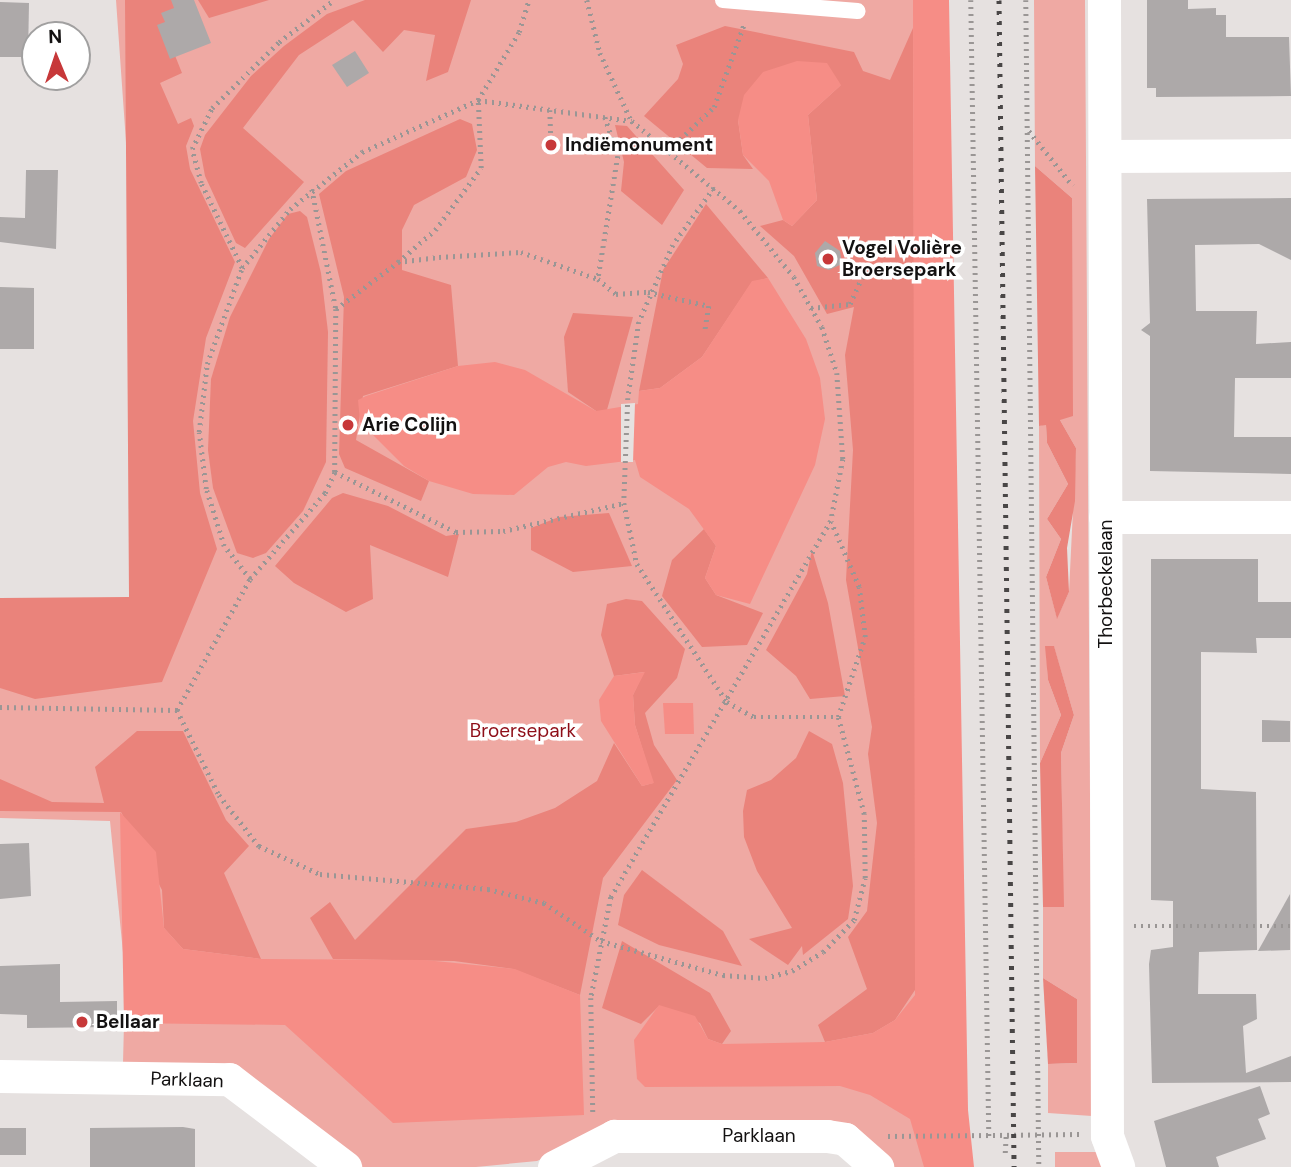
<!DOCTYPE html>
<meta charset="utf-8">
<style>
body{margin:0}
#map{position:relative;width:1291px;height:1167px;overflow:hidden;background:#e6e1e0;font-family:"DM Sans",sans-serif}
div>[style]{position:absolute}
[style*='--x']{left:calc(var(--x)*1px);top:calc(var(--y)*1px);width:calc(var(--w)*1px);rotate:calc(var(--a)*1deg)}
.green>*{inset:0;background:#efa9a3}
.forest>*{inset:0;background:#ea837b}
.water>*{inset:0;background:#f68d86}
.pier>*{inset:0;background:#e6e1e0}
.building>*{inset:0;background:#ada9a9}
.path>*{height:4.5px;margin-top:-2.25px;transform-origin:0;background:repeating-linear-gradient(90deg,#9a9695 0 2px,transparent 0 7px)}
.service>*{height:16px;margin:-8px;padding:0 8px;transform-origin:8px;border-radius:8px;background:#fff}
.minor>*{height:33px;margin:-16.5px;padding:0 16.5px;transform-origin:16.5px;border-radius:16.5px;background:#fff}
.rail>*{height:5px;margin-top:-2.5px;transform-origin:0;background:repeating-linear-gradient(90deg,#494646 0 3.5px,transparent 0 10.5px)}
.dots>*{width:19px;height:19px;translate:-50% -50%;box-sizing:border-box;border:4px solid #fff;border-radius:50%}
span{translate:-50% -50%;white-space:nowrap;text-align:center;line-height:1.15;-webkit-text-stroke:7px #fff;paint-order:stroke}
.poi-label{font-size:19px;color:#131111;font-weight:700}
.left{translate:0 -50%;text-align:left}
.street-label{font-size:19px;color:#131111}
.park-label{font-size:19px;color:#8e0e18}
.north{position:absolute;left:21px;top:21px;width:70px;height:70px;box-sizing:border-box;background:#fff;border:2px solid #a1a0a0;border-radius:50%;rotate:358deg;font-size:19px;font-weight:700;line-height:28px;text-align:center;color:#131111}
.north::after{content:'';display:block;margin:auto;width:24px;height:32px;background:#c73839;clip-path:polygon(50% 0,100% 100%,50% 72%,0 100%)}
</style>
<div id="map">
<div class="green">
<div style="clip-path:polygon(116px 0,920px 0,924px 1167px,888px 1167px,853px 1130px,566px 1148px,537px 1161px,476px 1167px,362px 1167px,247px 1079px,123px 1063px,124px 1023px,130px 1023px,110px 821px,0 818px,0 633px,134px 633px,135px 270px)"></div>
<div style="clip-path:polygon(1034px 0,1085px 0,1092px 1116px,1048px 1113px,1048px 1064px,1077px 1063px,1077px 999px,1043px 978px,1043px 907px,1063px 907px,1061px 753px,1074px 715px,1054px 647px,1046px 646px,1048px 680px,1061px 715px,1040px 763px,1039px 426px,1046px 424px,1047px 443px,1068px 484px,1047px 519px,1061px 539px,1046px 577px,1057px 618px,1069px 592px,1076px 448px,1060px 420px,1072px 198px,1035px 166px)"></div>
<div style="clip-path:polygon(1055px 1152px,1100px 1152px,1104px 1167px,1055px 1167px)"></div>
</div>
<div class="forest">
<div style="clip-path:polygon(125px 0,193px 0,164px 28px,182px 73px,160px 83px,178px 124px,191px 118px,194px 126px,186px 146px,190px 169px,235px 262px,206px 338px,193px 421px,200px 493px,217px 549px,162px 682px,35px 699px,0 688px,0 598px,129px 597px)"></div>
<div style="clip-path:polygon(198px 0,269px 0,209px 18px)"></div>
<div style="clip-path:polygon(365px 0,471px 0,448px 72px,426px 81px,435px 35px,404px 30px,383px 52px,353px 20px,299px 55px,243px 128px,304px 182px,245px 248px,236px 243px,205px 176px,200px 149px,205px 135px,251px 76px,284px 46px,327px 14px)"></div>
<div style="clip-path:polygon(725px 26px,854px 52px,863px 71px,890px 80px,913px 28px,917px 987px,895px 1020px,873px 1033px,825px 1042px,818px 1025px,867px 989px,848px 937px,867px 911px,877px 823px,868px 754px,872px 727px,846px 580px,853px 450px,845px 355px,854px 307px,827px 314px,794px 256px,760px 226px,783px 220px,792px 226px,817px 200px,808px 115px,841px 85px,738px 120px,743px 155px,753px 169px,707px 168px,644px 116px,678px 79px,683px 64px,676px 45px)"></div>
<div style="clip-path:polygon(460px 119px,472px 124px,477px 150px,466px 177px,414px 205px,402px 230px,402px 270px,451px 285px,458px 366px,363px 396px,356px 440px,429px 481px,421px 501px,345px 468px,339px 454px,344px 297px,319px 194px,346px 171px)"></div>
<div style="clip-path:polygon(615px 125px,627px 126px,684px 190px,662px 225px,621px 191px,624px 162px)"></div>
<div style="clip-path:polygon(1035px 166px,1072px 198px,1073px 416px,1060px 420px,1076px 448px,1075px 501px,1067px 548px,1069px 592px,1057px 619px,1046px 577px,1061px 539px,1047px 519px,1068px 484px,1047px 443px,1046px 425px,1039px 426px)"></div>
<div style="clip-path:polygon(706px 204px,768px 278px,752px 282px,702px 357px,660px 388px,639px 391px,663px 270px)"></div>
<div style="clip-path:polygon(300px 211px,307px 217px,321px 273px,328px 332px,326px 462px,303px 511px,266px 553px,253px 558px,237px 553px,213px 488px,208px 450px,211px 379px,230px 317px,269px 239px,288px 214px)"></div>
<div style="clip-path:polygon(573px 313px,633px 317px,605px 417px,568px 392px,564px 337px)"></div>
<div style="clip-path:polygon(343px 493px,388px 506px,446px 536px,459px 534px,448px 577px,370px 545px,373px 599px,346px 612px,294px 583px,275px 566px,332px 498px)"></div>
<div style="clip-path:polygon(609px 513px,632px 566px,573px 572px,531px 550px,531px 528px,559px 517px)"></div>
<div style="clip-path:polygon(704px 529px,716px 546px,705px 578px,716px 595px,763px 613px,747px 645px,702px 647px,662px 596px,672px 560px)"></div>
<div style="clip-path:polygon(812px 550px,828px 603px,845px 696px,810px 699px,796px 676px,766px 650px,807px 574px)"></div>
<div style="clip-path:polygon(626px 599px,642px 601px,685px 649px,677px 678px,645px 713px,654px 745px,677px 780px,603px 878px,580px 995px,513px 969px,454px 961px,333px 959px,310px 918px,330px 902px,355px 940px,466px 829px,516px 822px,555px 808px,597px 781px,614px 743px,642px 786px,653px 783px,635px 725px,633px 695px,644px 672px,614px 676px,601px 635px,607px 604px)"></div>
<div style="clip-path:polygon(1045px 646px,1054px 646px,1074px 715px,1061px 753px,1064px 907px,1043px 907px,1040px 763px,1061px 715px,1048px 680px)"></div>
<div style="clip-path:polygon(137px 731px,183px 731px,226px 820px,249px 846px,224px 873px,261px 959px,183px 949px,164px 928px,162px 890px,121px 812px,0 811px,0 779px,52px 802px,104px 803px,95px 767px)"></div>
<div style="clip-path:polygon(809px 731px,832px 744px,843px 783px,853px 886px,848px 919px,803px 955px,802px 946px,788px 965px,749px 939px,792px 928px,757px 871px,744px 837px,743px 811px,747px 790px,771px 780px,796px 758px)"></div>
<div style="clip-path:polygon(642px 870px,723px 931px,742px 966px,659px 945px,618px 925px,624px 895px)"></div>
<div style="clip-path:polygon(622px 941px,710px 993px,731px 1031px,722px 1044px,708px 1039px,700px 1023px,659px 1006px,641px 1024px,602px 1008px)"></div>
<div style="clip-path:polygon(1043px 978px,1077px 999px,1077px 1063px,1048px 1064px)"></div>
</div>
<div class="water">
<div style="clip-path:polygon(913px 0,949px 0,968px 1110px,974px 1167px,924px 1167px,910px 1119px,870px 1095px,840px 1086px,645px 1087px,637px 1079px,634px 1040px,659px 1005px,695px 1016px,708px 1039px,722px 1044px,825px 1042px,873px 1033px,895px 1020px,915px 995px)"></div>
<div style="clip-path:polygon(797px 61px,827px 63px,841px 85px,808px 115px,817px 200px,792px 226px,783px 220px,769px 181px,743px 155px,738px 120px,744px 95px,763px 72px)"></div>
<div style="clip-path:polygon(768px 278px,806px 339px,820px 378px,825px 419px,815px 465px,750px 604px,716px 595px,705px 578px,716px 546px,689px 509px,640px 477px,635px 460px,586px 466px,566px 462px,548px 467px,514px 495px,473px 494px,429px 481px,404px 466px,360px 422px,358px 400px,366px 396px,458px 366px,495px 362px,525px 370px,596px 411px,638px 404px,639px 391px,660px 388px,702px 357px,752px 281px)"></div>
<div style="clip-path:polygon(645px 672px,633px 695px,635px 725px,654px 783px,642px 786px,601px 721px,599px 700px,614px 676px)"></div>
<div style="clip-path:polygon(663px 703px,693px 703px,694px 734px,665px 734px)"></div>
<div style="clip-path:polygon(120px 812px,156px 852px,164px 928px,183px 949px,261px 959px,425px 960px,515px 969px,580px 995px,584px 1115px,393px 1123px,285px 1025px,124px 1023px)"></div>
</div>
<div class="pier">
<div style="clip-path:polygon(635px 403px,633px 462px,621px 462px,621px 404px)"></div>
</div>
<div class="building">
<div style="clip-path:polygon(171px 0,194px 0,211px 43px,170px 59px,157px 25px,165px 22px,161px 13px,174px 8px)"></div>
<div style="clip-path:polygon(1147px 0,1188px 0,1188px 9px,1216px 8px,1216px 15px,1226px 15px,1226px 37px,1289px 37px,1291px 96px,1156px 97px,1156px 88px,1147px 88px)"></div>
<div style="clip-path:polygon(0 2px,29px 3px,28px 57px,0 57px)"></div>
<div style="clip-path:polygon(355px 51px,369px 73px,347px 87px,332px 65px)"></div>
<div style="clip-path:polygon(26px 170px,58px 170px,56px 249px,0 242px,0 217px,25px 218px)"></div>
<div style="clip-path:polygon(1291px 198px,1291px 260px,1259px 244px,1195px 245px,1196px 311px,1257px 311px,1256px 344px,1291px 342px,1291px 378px,1235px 378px,1234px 437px,1291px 437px,1291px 474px,1150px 471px,1150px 336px,1141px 330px,1150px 323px,1147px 199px)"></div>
<div style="clip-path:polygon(825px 241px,840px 251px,842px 264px,829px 270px,817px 266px,815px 253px)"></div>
<div style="clip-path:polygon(0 287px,34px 288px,34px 349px,0 349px)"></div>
<div style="clip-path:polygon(1151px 559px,1258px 559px,1258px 602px,1291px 602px,1291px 638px,1256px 638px,1257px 653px,1201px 652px,1201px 789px,1256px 792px,1257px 950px,1199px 952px,1198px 994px,1256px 994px,1257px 1019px,1243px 1026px,1246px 1073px,1291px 1056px,1291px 1082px,1152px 1083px,1149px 964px,1151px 950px,1173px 947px,1173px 901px,1151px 900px)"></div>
<div style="clip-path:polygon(1262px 720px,1290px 721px,1290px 742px,1262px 742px)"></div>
<div style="clip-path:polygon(29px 843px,31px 896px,0 899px,0 844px)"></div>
<div style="clip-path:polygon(1290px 894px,1290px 950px,1258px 951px)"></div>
<div style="clip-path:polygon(60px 964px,60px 1002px,117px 1001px,117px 1027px,27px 1028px,27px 1015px,0 1014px,0 966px)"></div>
<div style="clip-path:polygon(1260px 1086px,1270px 1114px,1258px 1119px,1266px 1139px,1216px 1157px,1219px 1167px,1166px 1167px,1154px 1121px)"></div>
<div style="clip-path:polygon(183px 1127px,195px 1129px,195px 1167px,90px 1167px,90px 1128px)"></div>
<div style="clip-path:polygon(0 1128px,26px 1128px,26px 1155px,0 1155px)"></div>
</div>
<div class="path">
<div style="--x:587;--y:0;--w:55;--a:76.2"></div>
<div style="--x:600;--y:53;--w:74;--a:65.2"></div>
<div style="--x:971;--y:0;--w:1136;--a:89.09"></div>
<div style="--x:1026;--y:0;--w:1167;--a:89.36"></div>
<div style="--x:550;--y:110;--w:35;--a:88"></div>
<div style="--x:605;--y:117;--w:41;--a:71.6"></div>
<div style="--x:618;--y:156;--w:125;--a:99.2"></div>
<div style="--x:598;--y:279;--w:23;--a:40"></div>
<div style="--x:616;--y:294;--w:32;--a:-4"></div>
<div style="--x:648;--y:292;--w:63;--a:12.9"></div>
<div style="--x:709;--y:306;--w:25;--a:99"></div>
<div style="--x:1029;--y:131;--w:70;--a:51.3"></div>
<div style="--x:670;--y:149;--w:61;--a:-43.7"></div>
<div style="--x:714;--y:107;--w:88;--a:-70.1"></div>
<div style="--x:714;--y:188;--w:70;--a:125.7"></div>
<div style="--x:673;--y:245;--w:84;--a:113.8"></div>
<div style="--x:639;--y:322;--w:77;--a:98.2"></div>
<div style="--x:628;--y:398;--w:105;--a:92.2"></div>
<div style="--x:624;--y:503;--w:62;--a:78"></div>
<div style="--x:637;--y:564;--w:165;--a:56.9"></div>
<div style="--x:727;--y:702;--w:31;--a:29"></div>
<div style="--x:754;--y:717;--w:84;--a:0"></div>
<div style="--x:312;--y:189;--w:122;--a:78.7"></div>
<div style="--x:336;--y:309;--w:163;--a:90.4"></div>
<div style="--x:398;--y:262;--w:49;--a:-40.9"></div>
<div style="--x:435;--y:230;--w:77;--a:-53.4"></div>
<div style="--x:481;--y:168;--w:68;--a:-92.5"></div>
<div style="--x:478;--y:100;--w:79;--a:-58.9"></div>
<div style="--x:519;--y:32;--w:34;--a:-73"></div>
<div style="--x:242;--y:268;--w:94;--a:-115.8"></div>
<div style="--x:201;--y:183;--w:35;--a:-105"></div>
<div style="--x:192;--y:149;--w:46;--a:-64"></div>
<div style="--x:212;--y:108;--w:94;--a:-44.6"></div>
<div style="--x:279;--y:42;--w:69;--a:-37.4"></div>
<div style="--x:811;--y:308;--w:39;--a:-6"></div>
<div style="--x:850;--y:304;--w:49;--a:-66"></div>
<div style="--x:336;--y:309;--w:78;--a:-37.2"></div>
<div style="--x:398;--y:262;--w:41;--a:-7"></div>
<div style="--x:439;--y:257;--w:82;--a:-3.5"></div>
<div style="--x:521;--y:252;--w:82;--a:19.3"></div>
<div style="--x:250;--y:579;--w:114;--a:-48.9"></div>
<div style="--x:325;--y:493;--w:23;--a:-65"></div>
<div style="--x:335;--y:472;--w:135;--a:26.4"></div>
<div style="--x:456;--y:532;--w:47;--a:-1.2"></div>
<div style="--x:503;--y:531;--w:124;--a:-13"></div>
<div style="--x:0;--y:707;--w:177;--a:1"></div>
<div style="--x:177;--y:710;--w:150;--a:-60.9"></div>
<div style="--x:250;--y:579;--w:42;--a:-128.2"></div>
<div style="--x:224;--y:546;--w:60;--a:-107.5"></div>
<div style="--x:206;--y:489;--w:57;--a:-97"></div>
<div style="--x:199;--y:432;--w:68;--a:-83.3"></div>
<div style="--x:207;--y:364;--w:102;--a:-70"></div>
<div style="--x:242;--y:268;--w:76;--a:-50.9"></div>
<div style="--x:290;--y:209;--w:92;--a:-38.4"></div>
<div style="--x:362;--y:152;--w:127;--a:-24.1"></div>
<div style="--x:478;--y:100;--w:155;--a:7.8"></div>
<div style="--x:632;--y:121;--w:141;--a:39.8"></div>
<div style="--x:740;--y:211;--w:85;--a:50.7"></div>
<div style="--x:794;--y:277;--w:57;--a:60.8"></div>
<div style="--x:822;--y:327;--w:48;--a:71.9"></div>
<div style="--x:837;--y:373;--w:86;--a:86"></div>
<div style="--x:843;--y:459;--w:63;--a:101"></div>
<div style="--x:831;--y:521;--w:436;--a:120.3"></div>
<div style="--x:611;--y:897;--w:103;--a:101.2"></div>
<div style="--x:591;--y:998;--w:117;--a:89"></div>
<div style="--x:177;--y:710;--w:95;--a:63.7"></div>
<div style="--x:219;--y:795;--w:65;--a:51.9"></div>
<div style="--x:259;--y:846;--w:67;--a:24.7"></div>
<div style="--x:320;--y:874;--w:169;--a:5.1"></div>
<div style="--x:488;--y:889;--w:58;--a:14"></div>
<div style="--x:544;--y:903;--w:69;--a:33.7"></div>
<div style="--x:601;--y:941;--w:127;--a:15.6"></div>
<div style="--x:723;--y:975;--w:42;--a:4.1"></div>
<div style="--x:765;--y:978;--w:28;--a:-15"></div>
<div style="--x:792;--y:971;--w:36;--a:-32"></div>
<div style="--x:823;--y:952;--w:45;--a:-45.9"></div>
<div style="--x:854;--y:920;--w:43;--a:-75.3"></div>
<div style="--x:865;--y:878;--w:64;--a:-90.9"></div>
<div style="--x:864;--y:814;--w:100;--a:-105"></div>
<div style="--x:838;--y:717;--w:84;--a:-71.4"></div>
<div style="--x:865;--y:637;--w:50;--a:-96.8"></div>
<div style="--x:859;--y:587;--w:71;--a:-113.3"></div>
<div style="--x:1134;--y:926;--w:157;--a:0"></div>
<div style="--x:888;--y:1136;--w:191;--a:-0.6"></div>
<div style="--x:1005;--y:1153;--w:18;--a:-87"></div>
</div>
<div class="service">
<div style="--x:723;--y:0;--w:135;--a:4.7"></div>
</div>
<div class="minor">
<div style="--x:1104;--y:0;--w:1136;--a:89.85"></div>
<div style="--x:1107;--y:1136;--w:33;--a:70"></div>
<div style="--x:1105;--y:156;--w:186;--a:-0.3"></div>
<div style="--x:1105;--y:517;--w:186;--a:0"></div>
<div style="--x:0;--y:1076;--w:229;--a:0.8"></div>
<div style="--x:229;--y:1079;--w:146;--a:37.2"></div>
<div style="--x:554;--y:1167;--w:68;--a:-27.3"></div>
<div style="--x:614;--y:1136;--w:213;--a:0"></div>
<div style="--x:827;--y:1136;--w:18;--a:9"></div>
<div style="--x:845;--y:1139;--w:43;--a:41.2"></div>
</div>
<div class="rail">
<div style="--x:999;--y:0;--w:1167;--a:89.26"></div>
</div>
<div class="dots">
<div style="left:551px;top:145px;background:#c73839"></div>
<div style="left:828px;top:259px;background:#c73839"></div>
<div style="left:348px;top:425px;background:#c73839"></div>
<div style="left:82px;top:1022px;background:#c73839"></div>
</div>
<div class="poi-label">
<span class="left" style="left:565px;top:145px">Indiëmonument</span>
<span class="left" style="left:842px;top:259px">Vogel Volière<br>Broersepark</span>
<span class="left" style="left:362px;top:425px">Arie Colijn</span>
<span class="left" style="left:96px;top:1022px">Bellaar</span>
</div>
<div class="street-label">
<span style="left:1106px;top:584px;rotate:-90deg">Thorbeckelaan</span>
<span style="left:187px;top:1080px;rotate:2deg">Parklaan</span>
<span style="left:759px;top:1136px">Parklaan</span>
</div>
<div class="park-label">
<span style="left:523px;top:731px">Broersepark</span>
</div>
<div class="north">N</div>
</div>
